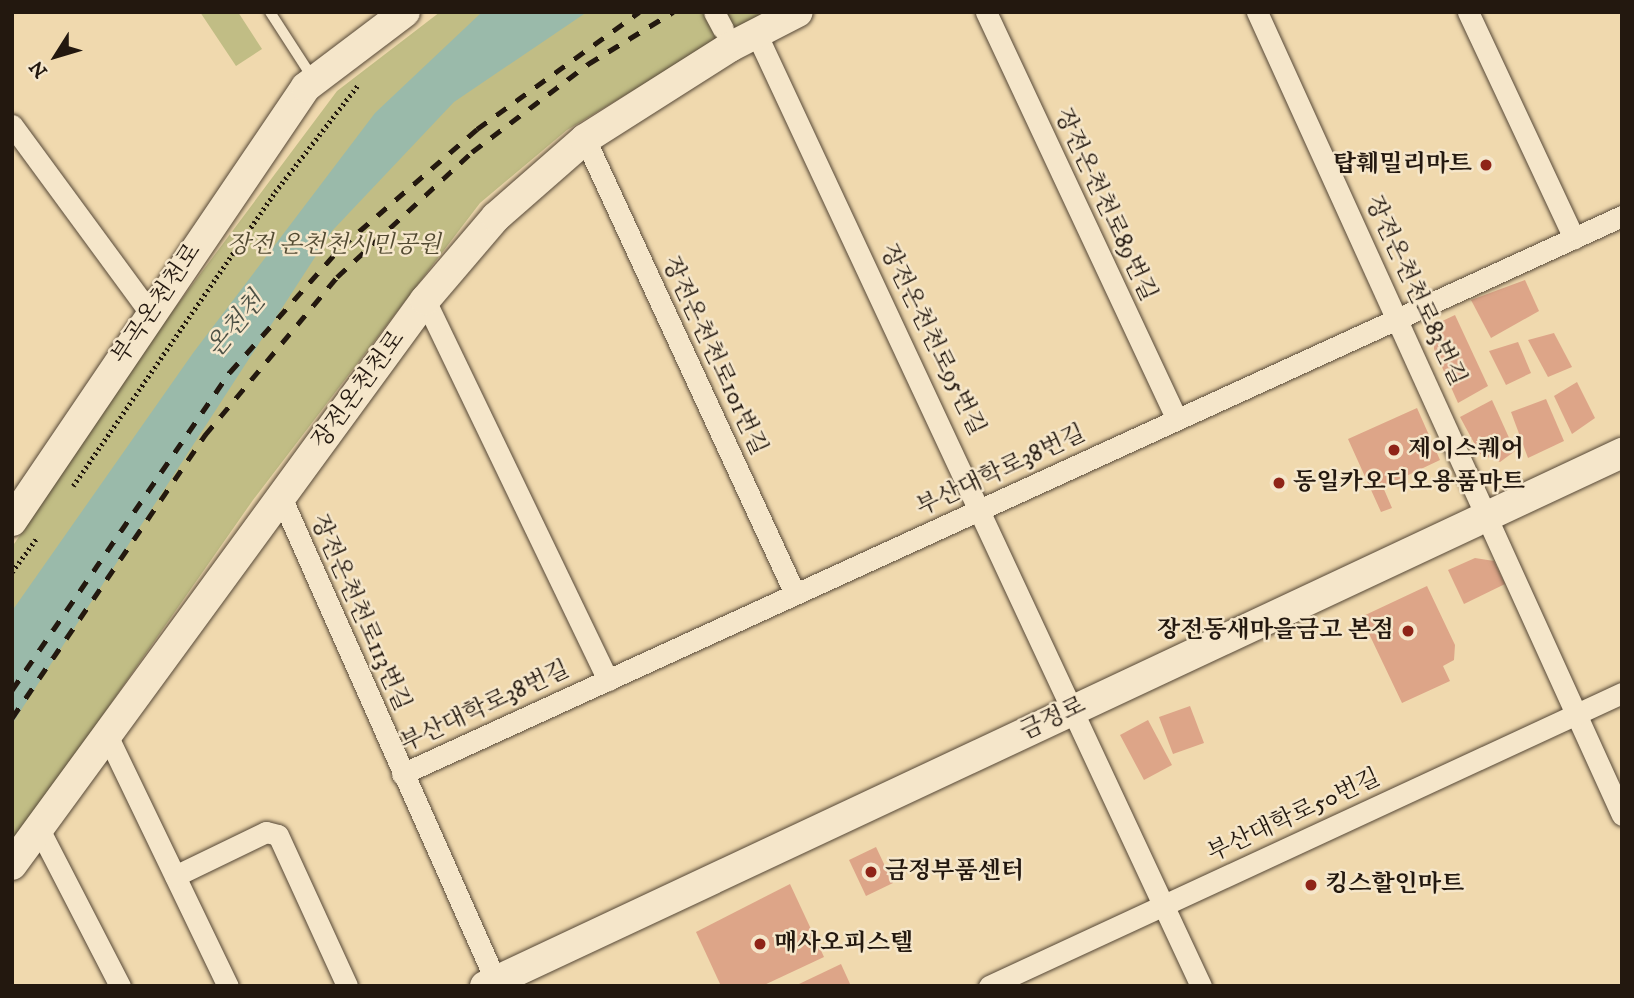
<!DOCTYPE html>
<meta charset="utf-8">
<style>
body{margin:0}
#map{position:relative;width:1634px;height:998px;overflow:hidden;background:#f0d9ae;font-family:"IM FELL DW Pica","Noto Serif KR",serif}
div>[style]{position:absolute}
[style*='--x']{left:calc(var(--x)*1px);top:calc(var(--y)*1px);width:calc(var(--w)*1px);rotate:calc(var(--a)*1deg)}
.green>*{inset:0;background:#c1bd85}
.water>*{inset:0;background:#9abaaa}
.building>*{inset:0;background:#dda588}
.path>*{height:4.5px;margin-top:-2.25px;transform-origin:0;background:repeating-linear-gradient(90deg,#23180f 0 2px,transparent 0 5.5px)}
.roads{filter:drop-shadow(0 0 2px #564837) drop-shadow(0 0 2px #564837)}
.lane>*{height:10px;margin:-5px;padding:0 5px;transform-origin:5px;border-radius:5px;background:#f5e6ca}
.street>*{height:21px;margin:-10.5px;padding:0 10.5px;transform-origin:10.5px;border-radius:10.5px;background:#f5e6ca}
.secondary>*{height:30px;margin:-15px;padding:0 15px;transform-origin:15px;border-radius:15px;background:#f5e6ca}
.rail>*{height:5px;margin-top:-2.5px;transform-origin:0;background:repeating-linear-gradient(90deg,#23180f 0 12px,transparent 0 24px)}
.dots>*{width:19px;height:19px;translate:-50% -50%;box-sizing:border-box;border:4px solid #f5e6ca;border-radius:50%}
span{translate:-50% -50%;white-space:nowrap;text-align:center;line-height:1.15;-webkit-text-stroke:5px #f5e6ca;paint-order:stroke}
.poi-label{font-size:24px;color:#23180f;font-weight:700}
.right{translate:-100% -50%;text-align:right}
.left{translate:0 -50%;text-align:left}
.street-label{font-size:24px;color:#23180f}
.park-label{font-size:24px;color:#524a32;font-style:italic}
.water-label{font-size:26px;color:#4d5145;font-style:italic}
.frame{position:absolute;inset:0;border:14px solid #23180f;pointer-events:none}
.north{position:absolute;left:21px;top:21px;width:70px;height:70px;-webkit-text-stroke:5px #f5e6ca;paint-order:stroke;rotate:233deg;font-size:19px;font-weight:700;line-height:28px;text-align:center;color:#23180f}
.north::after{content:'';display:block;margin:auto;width:24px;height:32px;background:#23180f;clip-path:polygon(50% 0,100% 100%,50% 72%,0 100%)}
</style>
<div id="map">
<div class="green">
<div style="clip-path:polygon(200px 12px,238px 12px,262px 49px,236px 66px)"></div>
<div style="clip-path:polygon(440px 12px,764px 12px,567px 130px,480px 203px,253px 500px,12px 845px,12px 547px,145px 348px,337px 91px)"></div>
</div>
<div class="water">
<div style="clip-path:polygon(482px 12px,587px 12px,454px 102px,332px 231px,12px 724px,12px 611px,193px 353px,375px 113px)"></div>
</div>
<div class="building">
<div style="clip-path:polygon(1525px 280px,1539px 311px,1491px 338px,1471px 300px)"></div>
<div style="clip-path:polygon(1455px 315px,1488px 386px,1458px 403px,1434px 349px,1434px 325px)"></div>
<div style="clip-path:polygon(1554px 333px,1572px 367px,1548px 377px,1528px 340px)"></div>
<div style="clip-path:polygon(1518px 342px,1531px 373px,1506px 385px,1489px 351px)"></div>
<div style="clip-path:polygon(1577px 382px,1595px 418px,1572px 434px,1554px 396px)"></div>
<div style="clip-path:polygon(1546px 399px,1564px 441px,1528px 458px,1511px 412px)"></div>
<div style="clip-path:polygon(1492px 400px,1515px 451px,1500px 462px,1480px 454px,1460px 417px)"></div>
<div style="clip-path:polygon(1417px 408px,1440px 460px,1383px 487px,1392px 508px,1381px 512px,1348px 439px)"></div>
<div style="clip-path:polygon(1475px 558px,1494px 561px,1505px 584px,1464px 604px,1448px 570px)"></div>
<div style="clip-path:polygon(1427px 586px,1455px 645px,1454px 660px,1443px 666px,1450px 681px,1402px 703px,1361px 617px)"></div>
<div style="clip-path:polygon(1190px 706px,1204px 743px,1173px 754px,1159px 717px)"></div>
<div style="clip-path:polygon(1148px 720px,1172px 765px,1144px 780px,1120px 735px)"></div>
<div style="clip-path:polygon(876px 847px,893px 883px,866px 896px,849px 860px)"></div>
<div style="clip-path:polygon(790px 884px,824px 957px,762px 986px,721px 986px,696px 932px)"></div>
<div style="clip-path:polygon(841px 964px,851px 986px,800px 986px,799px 984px)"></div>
</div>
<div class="path">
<div style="--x:73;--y:486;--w:357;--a:-55.5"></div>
<div style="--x:275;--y:192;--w:135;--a:-52.2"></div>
<div style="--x:12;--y:572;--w:41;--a:-54"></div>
</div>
<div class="roads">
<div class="lane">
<div style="--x:270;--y:12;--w:81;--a:57.1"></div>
</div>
<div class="street">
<div style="--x:714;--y:12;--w:19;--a:62"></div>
<div style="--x:986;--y:12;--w:450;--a:64.9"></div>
<div style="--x:1257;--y:12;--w:882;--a:65.56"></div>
<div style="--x:1468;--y:12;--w:250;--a:64.9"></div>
<div style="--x:756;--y:33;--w:1052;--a:64.97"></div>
<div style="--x:12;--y:125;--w:233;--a:53.7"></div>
<div style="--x:585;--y:139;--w:501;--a:65.22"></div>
<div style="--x:425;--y:300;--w:422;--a:64.3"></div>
<div style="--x:281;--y:497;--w:535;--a:66.07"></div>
<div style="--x:107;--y:735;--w:279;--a:64.3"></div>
<div style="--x:402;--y:774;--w:1342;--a:-24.58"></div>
<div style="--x:39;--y:829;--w:177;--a:62.7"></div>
<div style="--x:175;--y:876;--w:101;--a:-25.8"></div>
<div style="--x:266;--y:832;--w:12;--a:14"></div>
<div style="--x:278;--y:835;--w:166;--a:65.4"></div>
<div style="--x:989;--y:986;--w:698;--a:-24.84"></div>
</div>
<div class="secondary">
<div style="--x:12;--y:521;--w:524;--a:-55.89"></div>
<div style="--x:306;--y:87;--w:124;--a:-37.1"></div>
<div style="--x:12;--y:865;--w:700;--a:-53.83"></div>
<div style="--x:425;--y:300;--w:109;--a:-49.5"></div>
<div style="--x:496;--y:217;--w:118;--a:-41.2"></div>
<div style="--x:585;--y:139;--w:172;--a:-32.4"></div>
<div style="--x:730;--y:47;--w:76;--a:-27.2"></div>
<div style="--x:485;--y:986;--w:1256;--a:-25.12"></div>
</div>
</div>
<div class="rail">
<div style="--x:12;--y:690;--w:386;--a:-55.6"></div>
<div style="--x:230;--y:372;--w:167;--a:-48.4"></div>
<div style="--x:341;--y:247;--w:180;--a:-40.9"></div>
<div style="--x:477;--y:129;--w:200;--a:-35.8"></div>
<div style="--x:12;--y:718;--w:343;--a:-55.7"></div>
<div style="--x:205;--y:435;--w:206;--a:-50.1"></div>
<div style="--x:337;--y:277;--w:184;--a:-42.8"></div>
<div style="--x:472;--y:152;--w:146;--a:-37.2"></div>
<div style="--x:588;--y:64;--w:100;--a:-31.5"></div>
</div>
<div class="dots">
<div style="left:1486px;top:165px;background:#8f2418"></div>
<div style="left:1394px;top:450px;background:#8f2418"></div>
<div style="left:1279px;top:483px;background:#8f2418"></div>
<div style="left:1408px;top:631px;background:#8f2418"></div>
<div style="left:871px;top:872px;background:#8f2418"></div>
<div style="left:1311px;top:885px;background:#8f2418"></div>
<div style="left:760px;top:944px;background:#8f2418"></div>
</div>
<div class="poi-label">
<span class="right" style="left:1472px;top:165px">탑훼밀리마트</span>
<span class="left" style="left:1408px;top:450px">제이스퀘어</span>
<span class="left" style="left:1293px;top:483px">동일카오디오용품마트</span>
<span class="right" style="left:1394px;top:631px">장전동새마을금고 본점</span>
<span class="left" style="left:885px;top:872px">금정부품센터</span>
<span class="left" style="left:1325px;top:885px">킹스할인마트</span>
<span class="left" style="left:774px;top:944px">매사오피스텔</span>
</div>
<div class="street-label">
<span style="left:1105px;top:205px;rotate:65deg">장전온천천로89번길</span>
<span style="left:1415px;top:291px;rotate:65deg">장전온천천로83번길</span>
<span style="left:157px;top:304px;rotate:-56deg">부곡온천천로</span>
<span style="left:932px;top:340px;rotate:64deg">장전온천천로95번길</span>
<span style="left:714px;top:356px;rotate:65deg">장전온천천로101번길</span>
<span style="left:359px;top:390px;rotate:-54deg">장전온천천로</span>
<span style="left:1001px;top:471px;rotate:-25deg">부산대학로38번길</span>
<span style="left:360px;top:613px;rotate:66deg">장전온천천로113번길</span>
<span style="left:485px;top:707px;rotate:-25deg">부산대학로38번길</span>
<span style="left:1053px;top:719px;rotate:-25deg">금정로</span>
<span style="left:1294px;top:816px;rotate:-25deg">부산대학로50번길</span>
</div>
<div class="park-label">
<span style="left:334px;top:246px">장전 온천천시민공원</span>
</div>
<div class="water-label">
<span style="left:236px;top:325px;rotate:-50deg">온천천</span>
</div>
<div class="frame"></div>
<div class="north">N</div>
</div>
